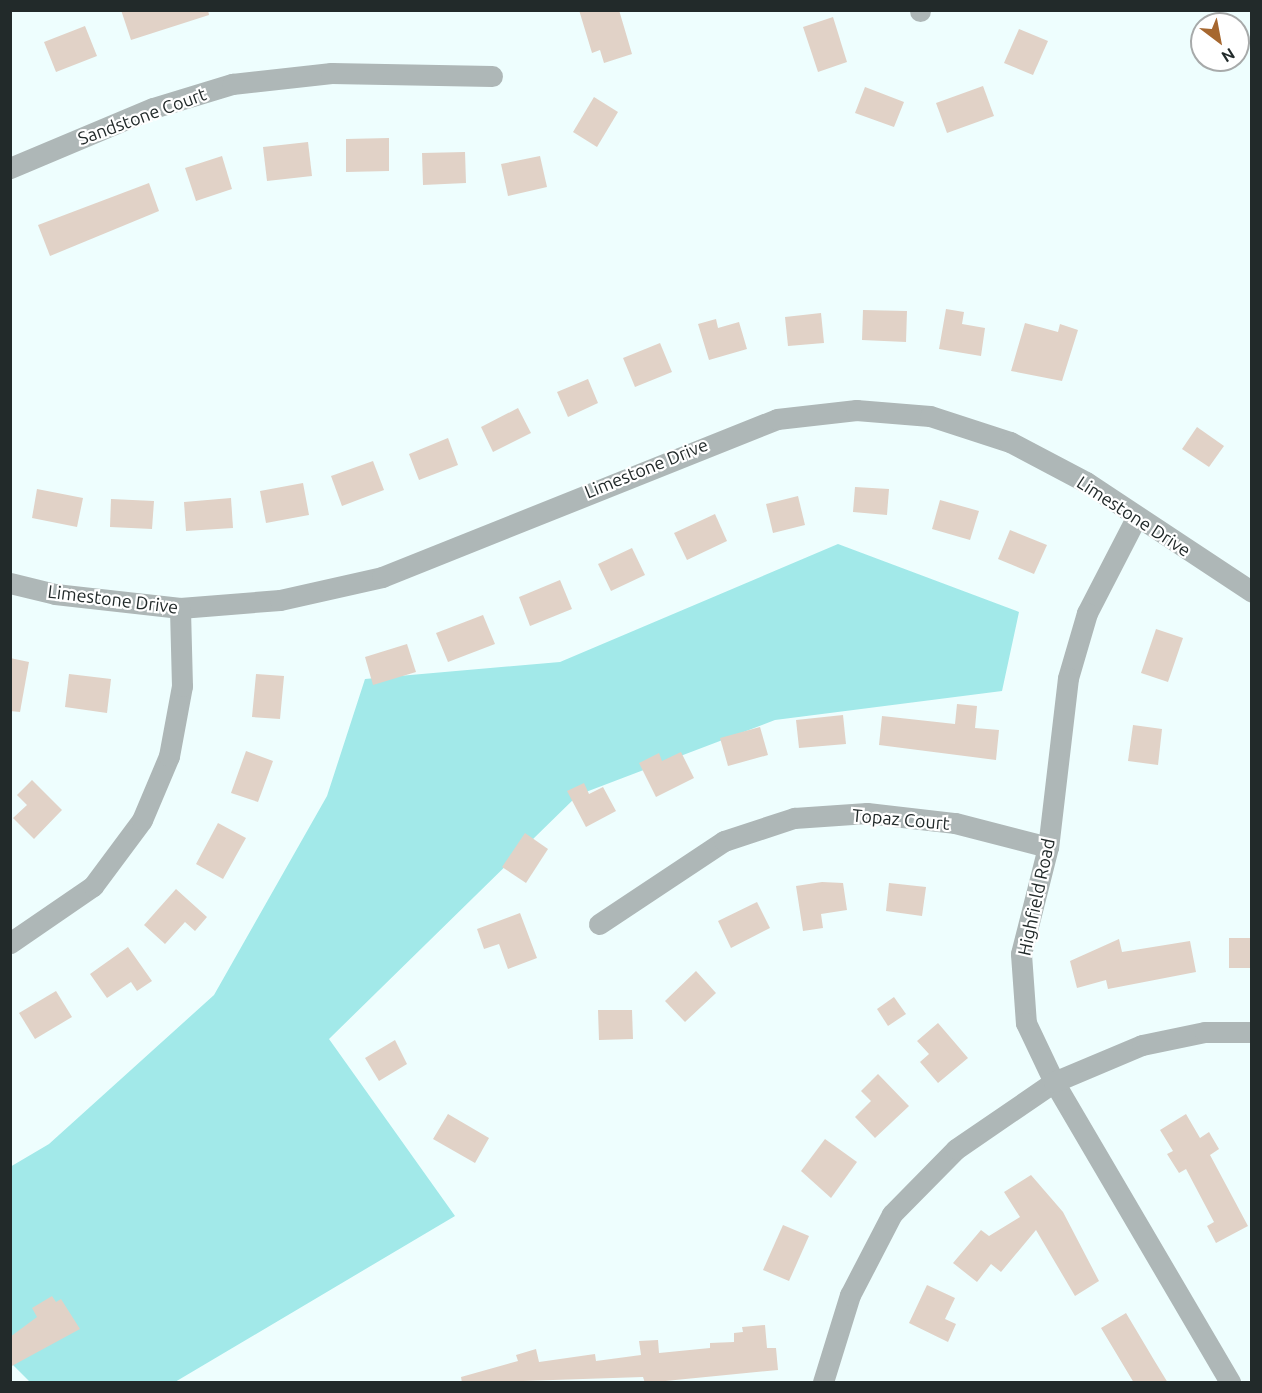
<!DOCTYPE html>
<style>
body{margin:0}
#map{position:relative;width:1262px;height:1393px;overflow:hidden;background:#eefefe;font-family:Ubuntu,sans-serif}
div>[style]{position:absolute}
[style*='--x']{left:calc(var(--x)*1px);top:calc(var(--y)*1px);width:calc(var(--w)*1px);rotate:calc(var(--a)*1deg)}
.green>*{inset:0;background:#a2e9e9}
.building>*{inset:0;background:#e1d2c7}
.street>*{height:21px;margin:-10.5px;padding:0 10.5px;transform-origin:10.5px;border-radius:10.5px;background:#aeb7b7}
span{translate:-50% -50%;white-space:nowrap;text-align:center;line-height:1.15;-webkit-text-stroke:4.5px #fff;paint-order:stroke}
.street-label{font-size:18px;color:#222a2a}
.frame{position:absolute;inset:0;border:12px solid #222a2a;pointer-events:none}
.north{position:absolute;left:1190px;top:12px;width:60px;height:60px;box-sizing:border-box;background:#fff;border:2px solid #a7aaaa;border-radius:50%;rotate:148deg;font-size:16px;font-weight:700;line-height:24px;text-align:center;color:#222a2a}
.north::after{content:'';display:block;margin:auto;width:21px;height:27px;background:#a6672f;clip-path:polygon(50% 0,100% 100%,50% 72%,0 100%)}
</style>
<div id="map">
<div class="green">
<div style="clip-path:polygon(838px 544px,1019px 612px,1002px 691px,775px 720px,578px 795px,329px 1039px,455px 1216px,175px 1382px,30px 1382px,11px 1363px,10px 1167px,49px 1144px,214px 995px,327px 796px,365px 679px,560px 662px)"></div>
</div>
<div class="building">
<div style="clip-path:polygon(121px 10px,208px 10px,209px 15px,131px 40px)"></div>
<div style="clip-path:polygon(579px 10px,619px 10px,632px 54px,604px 63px,600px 50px,592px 53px)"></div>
<div style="clip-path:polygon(833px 17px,847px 62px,818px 72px,803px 27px)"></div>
<div style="clip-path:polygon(85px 26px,97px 56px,56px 72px,44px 42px)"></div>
<div style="clip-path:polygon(1019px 29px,1048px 41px,1033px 75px,1004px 63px)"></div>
<div style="clip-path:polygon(983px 86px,994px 116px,947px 133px,936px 103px)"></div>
<div style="clip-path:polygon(865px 87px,904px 102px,894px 127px,855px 113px)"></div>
<div style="clip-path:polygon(594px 97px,618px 112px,597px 147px,573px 132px)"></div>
<div style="clip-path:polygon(389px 138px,389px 171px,346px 172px,346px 139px)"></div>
<div style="clip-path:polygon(308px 142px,312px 176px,267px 181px,263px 147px)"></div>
<div style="clip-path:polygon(465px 152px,466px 183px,423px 185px,422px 153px)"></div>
<div style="clip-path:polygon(222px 156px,232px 189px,196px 201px,185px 168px)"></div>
<div style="clip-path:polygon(540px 156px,547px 187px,508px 196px,501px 164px)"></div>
<div style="clip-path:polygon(149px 183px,159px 211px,50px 256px,38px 225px)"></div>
<div style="clip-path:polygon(946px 309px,964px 312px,962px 324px,985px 328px,981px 356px,939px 349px)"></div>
<div style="clip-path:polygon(863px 310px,907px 311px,906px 342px,862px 340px)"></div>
<div style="clip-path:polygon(821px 313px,824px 343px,788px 346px,785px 317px)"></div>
<div style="clip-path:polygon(716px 319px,718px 328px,739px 322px,747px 349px,709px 360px,698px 324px)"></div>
<div style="clip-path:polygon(1025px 323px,1058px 332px,1060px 324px,1078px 330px,1062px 381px,1011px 371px)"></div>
<div style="clip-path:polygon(660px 343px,672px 372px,635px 387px,623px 358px)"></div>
<div style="clip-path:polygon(588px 379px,598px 403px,568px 417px,557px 392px)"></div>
<div style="clip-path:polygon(518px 408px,531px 433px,493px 452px,481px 427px)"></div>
<div style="clip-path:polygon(1197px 427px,1224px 446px,1209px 467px,1182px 449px)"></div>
<div style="clip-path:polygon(448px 438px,458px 465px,419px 480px,409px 454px)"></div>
<div style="clip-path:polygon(373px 461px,384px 490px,342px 506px,331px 476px)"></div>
<div style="clip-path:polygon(303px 483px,309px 515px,266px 523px,260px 491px)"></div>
<div style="clip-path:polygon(855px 487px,889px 489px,887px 515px,853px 512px)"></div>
<div style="clip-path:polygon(37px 489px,83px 498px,77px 527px,32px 518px)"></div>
<div style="clip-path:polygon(798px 496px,805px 525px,773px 533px,766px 504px)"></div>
<div style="clip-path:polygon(231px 498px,233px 528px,186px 531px,184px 502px)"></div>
<div style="clip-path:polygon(111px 499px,154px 501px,152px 529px,110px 527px)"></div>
<div style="clip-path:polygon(940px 500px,979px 511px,970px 540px,932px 529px)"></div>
<div style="clip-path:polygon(715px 514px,727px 541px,687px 560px,674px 533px)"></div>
<div style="clip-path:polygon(1010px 530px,1047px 545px,1034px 574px,998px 559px)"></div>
<div style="clip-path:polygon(632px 548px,645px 575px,611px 591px,598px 564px)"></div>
<div style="clip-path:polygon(560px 580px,572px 609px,530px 626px,519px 597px)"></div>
<div style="clip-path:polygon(483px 615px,495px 644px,448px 662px,436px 633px)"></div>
<div style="clip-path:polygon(1156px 629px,1183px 638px,1168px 682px,1141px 673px)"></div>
<div style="clip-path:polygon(407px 644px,416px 672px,373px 685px,365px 657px)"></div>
<div style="clip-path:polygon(10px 658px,29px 662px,20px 712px,10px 711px)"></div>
<div style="clip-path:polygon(69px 674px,111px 679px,107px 713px,65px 707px)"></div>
<div style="clip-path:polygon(256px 674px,284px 676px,280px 719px,252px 717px)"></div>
<div style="clip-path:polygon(957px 704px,977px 706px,975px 728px,999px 730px,996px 760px,879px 745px,882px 716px,955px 724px)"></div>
<div style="clip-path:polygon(843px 715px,846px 744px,799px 748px,796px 720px)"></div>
<div style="clip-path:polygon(1133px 725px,1162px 729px,1158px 765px,1128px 761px)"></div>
<div style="clip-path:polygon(760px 727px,768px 755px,728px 766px,720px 738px)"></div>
<div style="clip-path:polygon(246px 751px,273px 761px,258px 802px,231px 793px)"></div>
<div style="clip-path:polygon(681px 752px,694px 778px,656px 797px,639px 763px,659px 753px,662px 761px)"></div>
<div style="clip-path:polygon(32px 780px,62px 810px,34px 839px,13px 818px,27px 805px,17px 795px)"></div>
<div style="clip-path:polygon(584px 783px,589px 794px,603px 787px,616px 811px,586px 827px,567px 791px)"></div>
<div style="clip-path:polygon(218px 823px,246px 838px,223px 879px,196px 864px)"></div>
<div style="clip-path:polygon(525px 833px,548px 849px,526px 883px,502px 867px)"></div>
<div style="clip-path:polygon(822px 882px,843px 883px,847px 910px,821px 914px,823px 928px,803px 931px,796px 886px)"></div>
<div style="clip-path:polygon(889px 883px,926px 887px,922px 916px,886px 911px)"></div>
<div style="clip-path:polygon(176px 889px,207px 917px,195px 931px,185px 922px,165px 944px,144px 925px)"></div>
<div style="clip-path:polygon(757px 902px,770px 928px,731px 948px,718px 921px)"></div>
<div style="clip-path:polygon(520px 913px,537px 958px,508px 969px,499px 944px,484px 949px,477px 929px)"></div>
<div style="clip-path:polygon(1229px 938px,1251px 938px,1251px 968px,1229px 968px)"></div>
<div style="clip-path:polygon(1119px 939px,1122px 952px,1190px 941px,1196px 972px,1108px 989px,1106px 980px,1077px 988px,1070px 961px)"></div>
<div style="clip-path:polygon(128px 947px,152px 981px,137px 991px,131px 982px,107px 998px,90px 974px)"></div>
<div style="clip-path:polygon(696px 971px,716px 993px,685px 1022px,665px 1001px)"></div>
<div style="clip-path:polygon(56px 991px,72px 1017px,35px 1039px,19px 1013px)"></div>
<div style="clip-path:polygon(894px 997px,906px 1014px,888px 1026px,877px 1009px)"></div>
<div style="clip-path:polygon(598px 1010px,632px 1010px,633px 1039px,599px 1040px)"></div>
<div style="clip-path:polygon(938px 1023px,968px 1058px,938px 1083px,920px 1062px,929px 1054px,917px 1041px)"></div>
<div style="clip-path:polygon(395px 1040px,407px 1064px,379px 1081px,365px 1058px)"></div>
<div style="clip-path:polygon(878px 1074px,909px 1106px,875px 1138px,855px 1117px,871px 1101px,861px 1091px)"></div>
<div style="clip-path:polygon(448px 1114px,489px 1138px,475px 1163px,433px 1139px)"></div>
<div style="clip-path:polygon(1186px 1114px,1200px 1138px,1209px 1132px,1219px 1149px,1210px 1155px,1248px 1226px,1216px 1243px,1207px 1226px,1214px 1222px,1186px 1169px,1179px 1173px,1167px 1154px,1173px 1151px,1160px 1130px)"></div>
<div style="clip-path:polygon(825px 1139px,857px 1162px,831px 1198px,801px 1171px)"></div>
<div style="clip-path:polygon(1031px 1175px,1063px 1212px,1099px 1281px,1075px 1296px,1036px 1230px,1001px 1272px,991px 1264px,977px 1282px,953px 1263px,981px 1230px,989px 1236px,1020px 1217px,1004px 1192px)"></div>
<div style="clip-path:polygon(783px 1225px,809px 1236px,789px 1281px,763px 1270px)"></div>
<div style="clip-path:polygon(927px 1285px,955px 1298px,945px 1319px,956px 1324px,948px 1342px,909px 1323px)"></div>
<div style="clip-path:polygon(52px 1296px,56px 1302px,61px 1299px,80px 1329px,10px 1367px,10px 1337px,37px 1317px,32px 1308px)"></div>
<div style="clip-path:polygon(1126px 1313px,1154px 1360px,1168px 1383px,1134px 1383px,1101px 1328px)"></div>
<div style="clip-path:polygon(765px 1325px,767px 1348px,776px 1348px,778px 1370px,645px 1383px,643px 1377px,462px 1383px,461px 1377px,518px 1361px,516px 1355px,536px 1349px,539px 1362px,595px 1354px,596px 1361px,641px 1355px,639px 1341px,658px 1340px,659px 1353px,710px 1348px,710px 1343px,734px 1342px,734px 1333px,743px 1332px,742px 1327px)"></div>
</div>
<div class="street">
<div style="--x:920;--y:10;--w:1;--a:90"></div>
<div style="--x:10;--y:168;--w:155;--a:-22.8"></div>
<div style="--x:153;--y:108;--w:83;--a:-16.9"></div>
<div style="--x:232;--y:84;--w:100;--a:-6.3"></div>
<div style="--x:331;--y:73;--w:161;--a:1.1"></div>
<div style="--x:1136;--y:518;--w:107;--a:117.3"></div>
<div style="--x:1087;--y:613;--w:68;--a:106.3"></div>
<div style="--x:1068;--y:678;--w:170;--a:96.7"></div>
<div style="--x:1048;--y:847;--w:110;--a:104.2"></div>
<div style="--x:1021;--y:954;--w:69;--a:85.9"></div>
<div style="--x:1026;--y:1023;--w:65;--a:64.6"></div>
<div style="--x:1054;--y:1082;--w:348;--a:59.6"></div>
<div style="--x:10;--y:583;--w:46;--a:13.7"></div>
<div style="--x:55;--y:594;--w:126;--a:6.4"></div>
<div style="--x:180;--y:608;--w:100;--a:-4.6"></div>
<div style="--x:280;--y:600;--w:105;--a:-12.7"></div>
<div style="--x:382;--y:577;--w:425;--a:-21.8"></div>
<div style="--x:777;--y:419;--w:80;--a:-6.5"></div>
<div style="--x:856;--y:410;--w:74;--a:4.6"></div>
<div style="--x:930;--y:416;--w:84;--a:18"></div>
<div style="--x:1010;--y:442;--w:86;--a:27.8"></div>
<div style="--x:1086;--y:482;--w:199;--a:33.5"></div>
<div style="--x:599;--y:924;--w:150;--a:-33.6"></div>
<div style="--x:724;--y:841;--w:74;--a:-18.2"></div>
<div style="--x:794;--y:818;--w:73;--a:-3.9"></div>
<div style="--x:867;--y:813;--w:89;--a:6.5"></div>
<div style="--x:955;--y:823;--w:96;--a:14.5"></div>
<div style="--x:10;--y:943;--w:101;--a:-34.5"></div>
<div style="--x:93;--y:886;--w:82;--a:-53.4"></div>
<div style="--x:142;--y:820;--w:69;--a:-67.1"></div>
<div style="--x:169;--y:756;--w:71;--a:-79.5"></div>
<div style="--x:182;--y:686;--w:78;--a:-91.5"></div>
<div style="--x:823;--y:1382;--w:91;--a:-72.8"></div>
<div style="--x:850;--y:1295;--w:91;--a:-62.6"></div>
<div style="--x:892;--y:1214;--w:91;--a:-45.4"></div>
<div style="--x:956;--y:1149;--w:119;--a:-34.4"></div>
<div style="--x:1054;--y:1082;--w:95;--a:-22.8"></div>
<div style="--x:1142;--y:1045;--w:64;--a:-11.7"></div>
<div style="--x:1205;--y:1032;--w:47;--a:0"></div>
</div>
<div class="street-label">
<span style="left:142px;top:116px;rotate:-20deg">Sandstone Court</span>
<span style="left:646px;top:468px;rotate:-22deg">Limestone Drive</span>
<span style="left:1134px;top:516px;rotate:33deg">Limestone Drive</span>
<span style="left:113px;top:599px;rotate:7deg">Limestone Drive</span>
<span style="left:901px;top:819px;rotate:5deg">Topaz Court</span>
<span style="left:1036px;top:897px;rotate:-78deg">Highfield Road</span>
</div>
<div class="frame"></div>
<div class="north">N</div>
</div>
